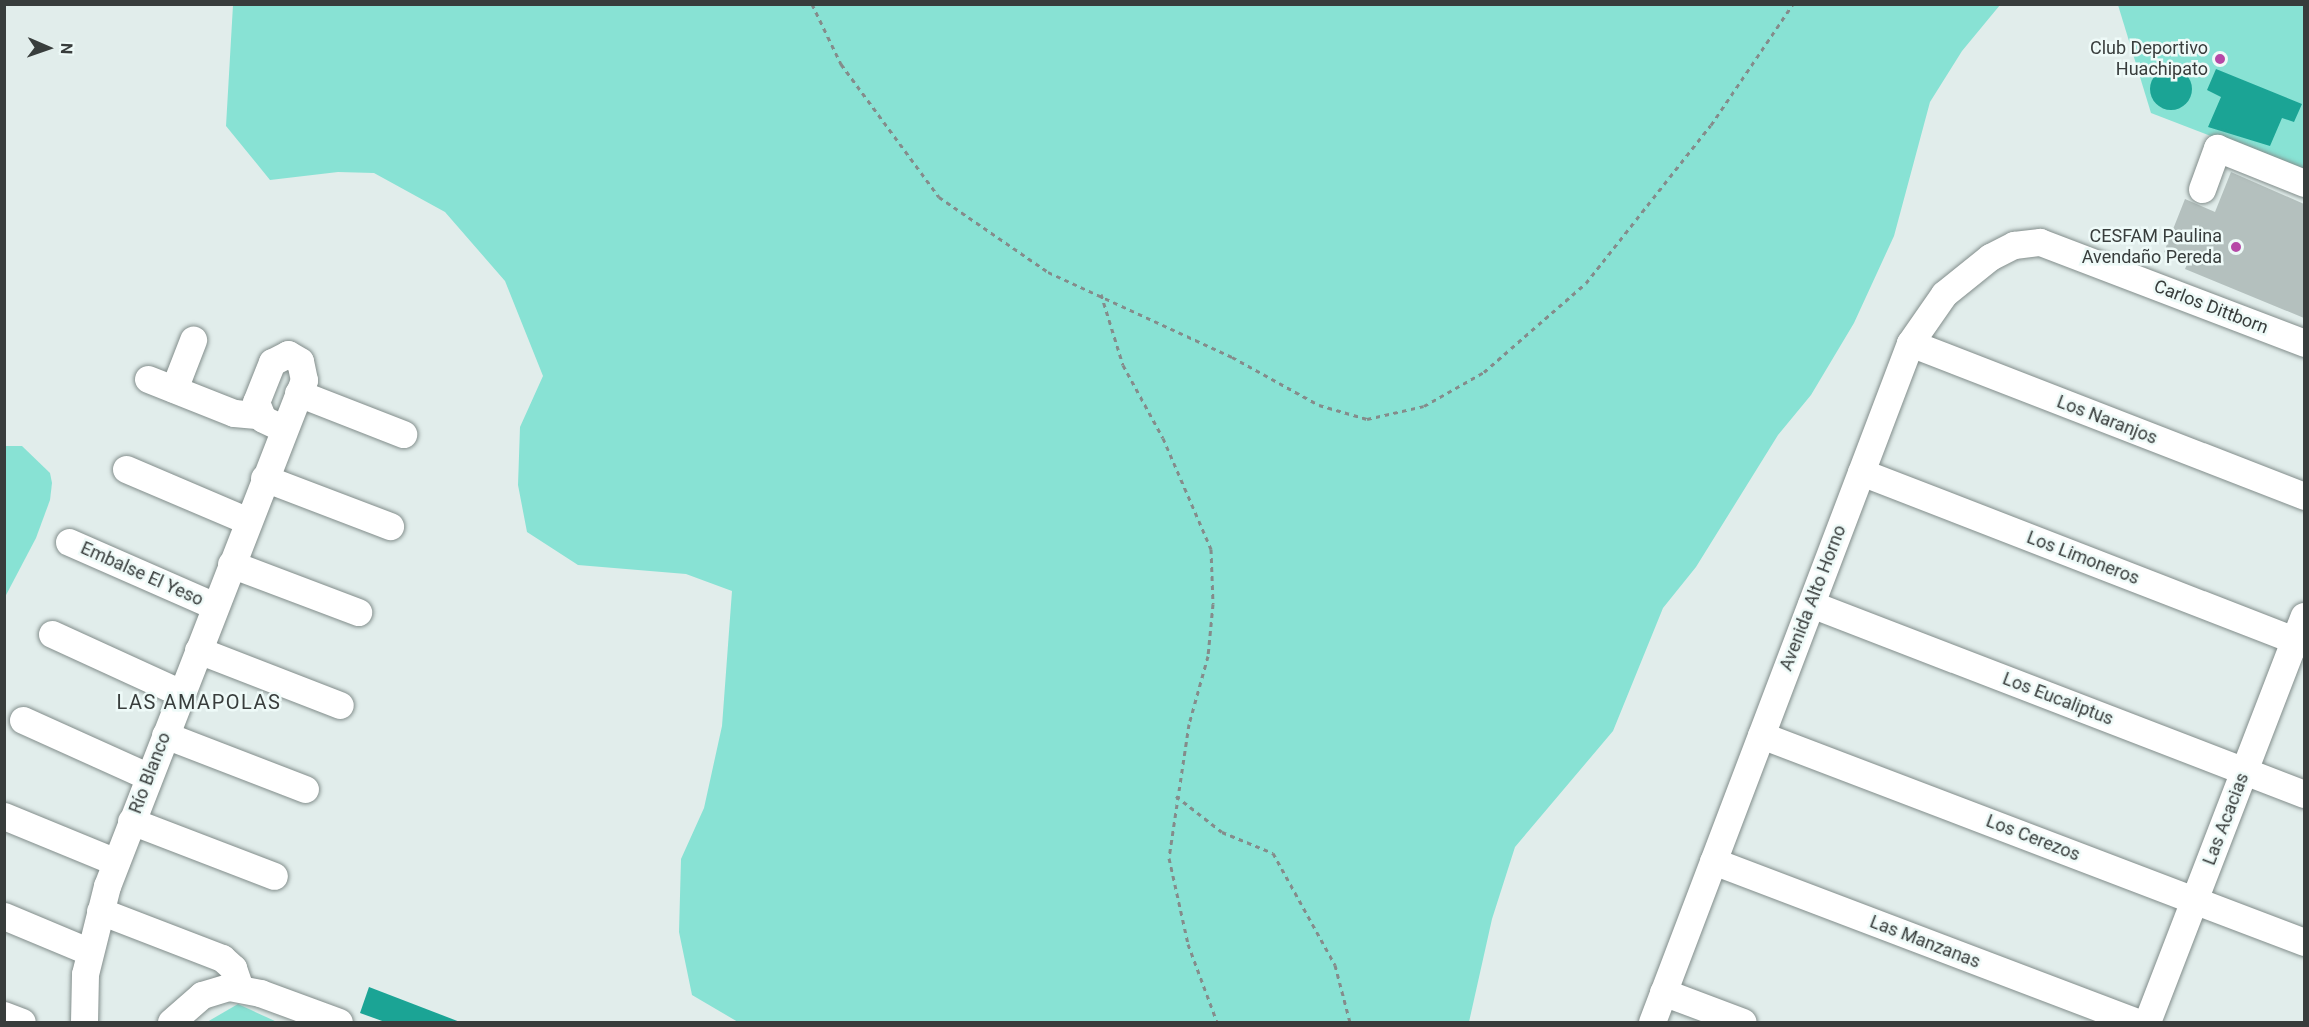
<!DOCTYPE html>
<meta charset="utf-8">
<style>
body{margin:0}
#map{position:relative;width:2309px;height:1027px;overflow:hidden;background:#e1edeb;font-family:Roboto,sans-serif}
div>[style]{position:absolute}
[style*='--x']{left:calc(var(--x)*1px);top:calc(var(--y)*1px);width:calc(var(--w)*1px);rotate:calc(var(--a)*1deg)}
.green>*{inset:0;background:#88e2d4}
.water>*{inset:0;background:#1ba495}
.round{border-radius:50%}
.building>*{inset:0;background:#b4c0be}
.path>*{height:3px;margin-top:-1.5px;transform-origin:0;background:repeating-linear-gradient(90deg,#848c8b 0 4.5px,transparent 0 9px)}
.roads{filter:drop-shadow(0 0 2px #828d8b) drop-shadow(0 0 2px #828d8b)}
.minor>*{height:27px;margin:-13.5px;padding:0 13.5px;transform-origin:13.5px;border-radius:13.5px;background:#fff}
.dots>*{width:16px;height:16px;translate:-50% -50%;box-sizing:border-box;border:3px solid #eefaf8;border-radius:50%}
span{translate:-50% -50%;white-space:nowrap;text-align:center;line-height:1.15;-webkit-text-stroke:5px #eefaf8;paint-order:stroke}
.poi-label{font-size:18px;color:#383d3c}
.right{translate:-100% -50%;text-align:right}
.street-label{font-size:18px;color:#383d3c}
.neighbourhood-label{font-size:20px;color:#383d3c;letter-spacing:1.5px}
.frame{position:absolute;inset:0;border:6px solid #383d3c;pointer-events:none}
.north{position:absolute;left:18px;top:18px;width:60px;height:60px;-webkit-text-stroke:4px #eefaf8;paint-order:stroke;rotate:92deg;font-size:16px;font-weight:700;line-height:24px;text-align:center;color:#383d3c}
.north::after{content:'';display:block;margin:auto;width:21px;height:27px;background:#383d3c;clip-path:polygon(50% 0,100% 100%,50% 72%,0 100%)}
</style>
<div id="map">
<div class="green">
<div style="clip-path:polygon(233px 5px,233px 4px,2000px 5px,1962px 51px,1930px 102px,1894px 236px,1854px 323px,1811px 395px,1778px 435px,1696px 567px,1663px 608px,1613px 731px,1515px 847px,1492px 919px,1469px 1022px,738px 1022px,692px 995px,679px 932px,681px 859px,704px 808px,722px 726px,732px 591px,686px 574px,578px 565px,527px 532px,518px 485px,520px 427px,543px 376px,505px 281px,445px 212px,374px 173px,338px 172px,270px 180px,226px 126px)"></div>
<div style="clip-path:polygon(2118px 5px,2304px 5px,2304px 172px,2151px 113px)"></div>
<div style="clip-path:polygon(5px 446px,22px 446px,50px 473px,52px 483px,50px 500px,36px 538px,5px 597px)"></div>
<div style="clip-path:polygon(238px 1004px,277px 1022px,207px 1022px)"></div>
</div>
<div class="water">
<div class="round" style="left:2150px;top:68px;width:42px;height:42px"></div>
<div style="clip-path:polygon(2216px 69px,2302px 104px,2294px 122px,2282px 118px,2270px 146px,2208px 127px,2221px 97px,2207px 90px)"></div>
<div style="clip-path:polygon(369px 987px,460px 1022px,385px 1022px,360px 1013px)"></div>
</div>
<div class="building">
<div style="clip-path:polygon(2231px 172px,2304px 204px,2304px 318px,2185px 269px,2188px 262px,2164px 252px,2185px 199px,2215px 212px)"></div>
</div>
<div class="path">
<div style="--x:812;--y:4;--w:67;--a:64.2"></div>
<div style="--x:841;--y:64;--w:165;--a:53.6"></div>
<div style="--x:939;--y:197;--w:132;--a:34.5"></div>
<div style="--x:1048;--y:272;--w:203;--a:24.8"></div>
<div style="--x:1232;--y:357;--w:99;--a:28.9"></div>
<div style="--x:1319;--y:405;--w:50;--a:16.3"></div>
<div style="--x:1367;--y:419;--w:58;--a:-12.8"></div>
<div style="--x:1424;--y:406;--w:69;--a:-29.5"></div>
<div style="--x:1484;--y:372;--w:135;--a:-41.1"></div>
<div style="--x:1586;--y:283;--w:201;--a:-51.7"></div>
<div style="--x:1711;--y:125;--w:146;--a:-55.9"></div>
<div style="--x:1101;--y:294;--w:74;--a:72.8"></div>
<div style="--x:1123;--y:365;--w:83;--a:61.3"></div>
<div style="--x:1163;--y:438;--w:121;--a:66.6"></div>
<div style="--x:1211;--y:549;--w:55;--a:87.9"></div>
<div style="--x:1213;--y:604;--w:52;--a:95.5"></div>
<div style="--x:1208;--y:656;--w:71;--a:105.6"></div>
<div style="--x:1189;--y:724;--w:135;--a:98.5"></div>
<div style="--x:1169;--y:858;--w:88;--a:77.5"></div>
<div style="--x:1188;--y:944;--w:83;--a:69.6"></div>
<div style="--x:1176;--y:796;--w:58;--a:38"></div>
<div style="--x:1222;--y:832;--w:55;--a:22.4"></div>
<div style="--x:1273;--y:853;--w:128;--a:61"></div>
<div style="--x:1335;--y:965;--w:59;--a:75.3"></div>
</div>
<div class="roads">
<div class="minor">
<div style="--x:2202;--y:189;--w:44;--a:-69.9"></div>
<div style="--x:2217;--y:148;--w:94;--a:21.9"></div>
<div style="--x:1910;--y:343;--w:423;--a:21.2"></div>
<div style="--x:148;--y:379;--w:92;--a:21.6"></div>
<div style="--x:234;--y:413;--w:25;--a:5"></div>
<div style="--x:174;--y:389;--w:53;--a:-68.8"></div>
<div style="--x:298;--y:393;--w:113;--a:21.3"></div>
<div style="--x:126;--y:469;--w:133;--a:23.1"></div>
<div style="--x:1861;--y:472;--w:475;--a:21.2"></div>
<div style="--x:264;--y:478;--w:135;--a:20.9"></div>
<div style="--x:69;--y:542;--w:159;--a:23.7"></div>
<div style="--x:231;--y:564;--w:136;--a:20.7"></div>
<div style="--x:1811;--y:604;--w:528;--a:21.08"></div>
<div style="--x:52;--y:634;--w:142;--a:24.6"></div>
<div style="--x:198;--y:650;--w:152;--a:21.2"></div>
<div style="--x:23;--y:720;--w:138;--a:24.3"></div>
<div style="--x:165;--y:735;--w:150;--a:21.1"></div>
<div style="--x:1761;--y:735;--w:581;--a:20.87"></div>
<div style="--x:4;--y:816;--w:121;--a:22.3"></div>
<div style="--x:131;--y:821;--w:153;--a:21"></div>
<div style="--x:1713;--y:861;--w:453;--a:20.8"></div>
<div style="--x:100;--y:911;--w:131;--a:21.1"></div>
<div style="--x:222;--y:958;--w:15;--a:42"></div>
<div style="--x:233;--y:968;--w:21;--a:71"></div>
<div style="--x:4;--y:916;--w:93;--a:22.7"></div>
<div style="--x:1663;--y:992;--w:85;--a:20.6"></div>
<div style="--x:4;--y:1015;--w:19;--a:21"></div>
<div style="--x:84;--y:1022;--w:48;--a:-88.8"></div>
<div style="--x:85;--y:974;--w:91;--a:-76"></div>
<div style="--x:107;--y:886;--w:543;--a:-68.73"></div>
<div style="--x:304;--y:380;--w:19;--a:-102"></div>
<div style="--x:300;--y:361;--w:14;--a:-150"></div>
<div style="--x:288;--y:354;--w:18;--a:153"></div>
<div style="--x:272;--y:362;--w:43;--a:111.8"></div>
<div style="--x:256;--y:402;--w:18;--a:68"></div>
<div style="--x:263;--y:419;--w:23;--a:25"></div>
<div style="--x:171;--y:1022;--w:41;--a:-41.1"></div>
<div style="--x:202;--y:995;--w:28;--a:-17"></div>
<div style="--x:229;--y:987;--w:32;--a:11"></div>
<div style="--x:260;--y:993;--w:84;--a:20.2"></div>
<div style="--x:1652;--y:1022;--w:726;--a:-69.19"></div>
<div style="--x:1910;--y:343;--w:60;--a:-55.2"></div>
<div style="--x:1944;--y:294;--w:59;--a:-38.8"></div>
<div style="--x:1990;--y:257;--w:27;--a:-27"></div>
<div style="--x:2014;--y:245;--w:26;--a:-7"></div>
<div style="--x:2040;--y:242;--w:283;--a:20.9"></div>
<div style="--x:2147;--y:1022;--w:435;--a:-68.9"></div>
</div>
</div>
<div class="dots">
<div style="left:2220px;top:59px;background:#b649a7"></div>
<div style="left:2236px;top:247px;background:#b649a7"></div>
</div>
<div class="poi-label">
<span class="right" style="left:2208px;top:59px">Club Deportivo<br>Huachipato</span>
<span class="right" style="left:2222px;top:247px">CESFAM Paulina<br>Avendaño Pereda</span>
</div>
<div class="street-label">
<span style="left:2211px;top:307px;rotate:21deg">Carlos Dittborn</span>
<span style="left:2107px;top:420px;rotate:21deg">Los Naranjos</span>
<span style="left:2083px;top:558px;rotate:21deg">Los Limoneros</span>
<span style="left:142px;top:574px;rotate:24deg">Embalse El Yeso</span>
<span style="left:1813px;top:598px;rotate:-69deg">Avenida Alto Horno</span>
<span style="left:2058px;top:699px;rotate:21deg">Los Eucaliptus</span>
<span style="left:150px;top:773px;rotate:-69deg">Río Blanco</span>
<span style="left:2226px;top:819px;rotate:-69deg">Las Acacias</span>
<span style="left:2033px;top:838px;rotate:21deg">Los Cerezos</span>
<span style="left:1925px;top:942px;rotate:21deg">Las Manzanas</span>
</div>
<div class="neighbourhood-label">
<span style="left:199px;top:702px">LAS AMAPOLAS</span>
</div>
<div class="frame"></div>
<div class="north">N</div>
</div>
